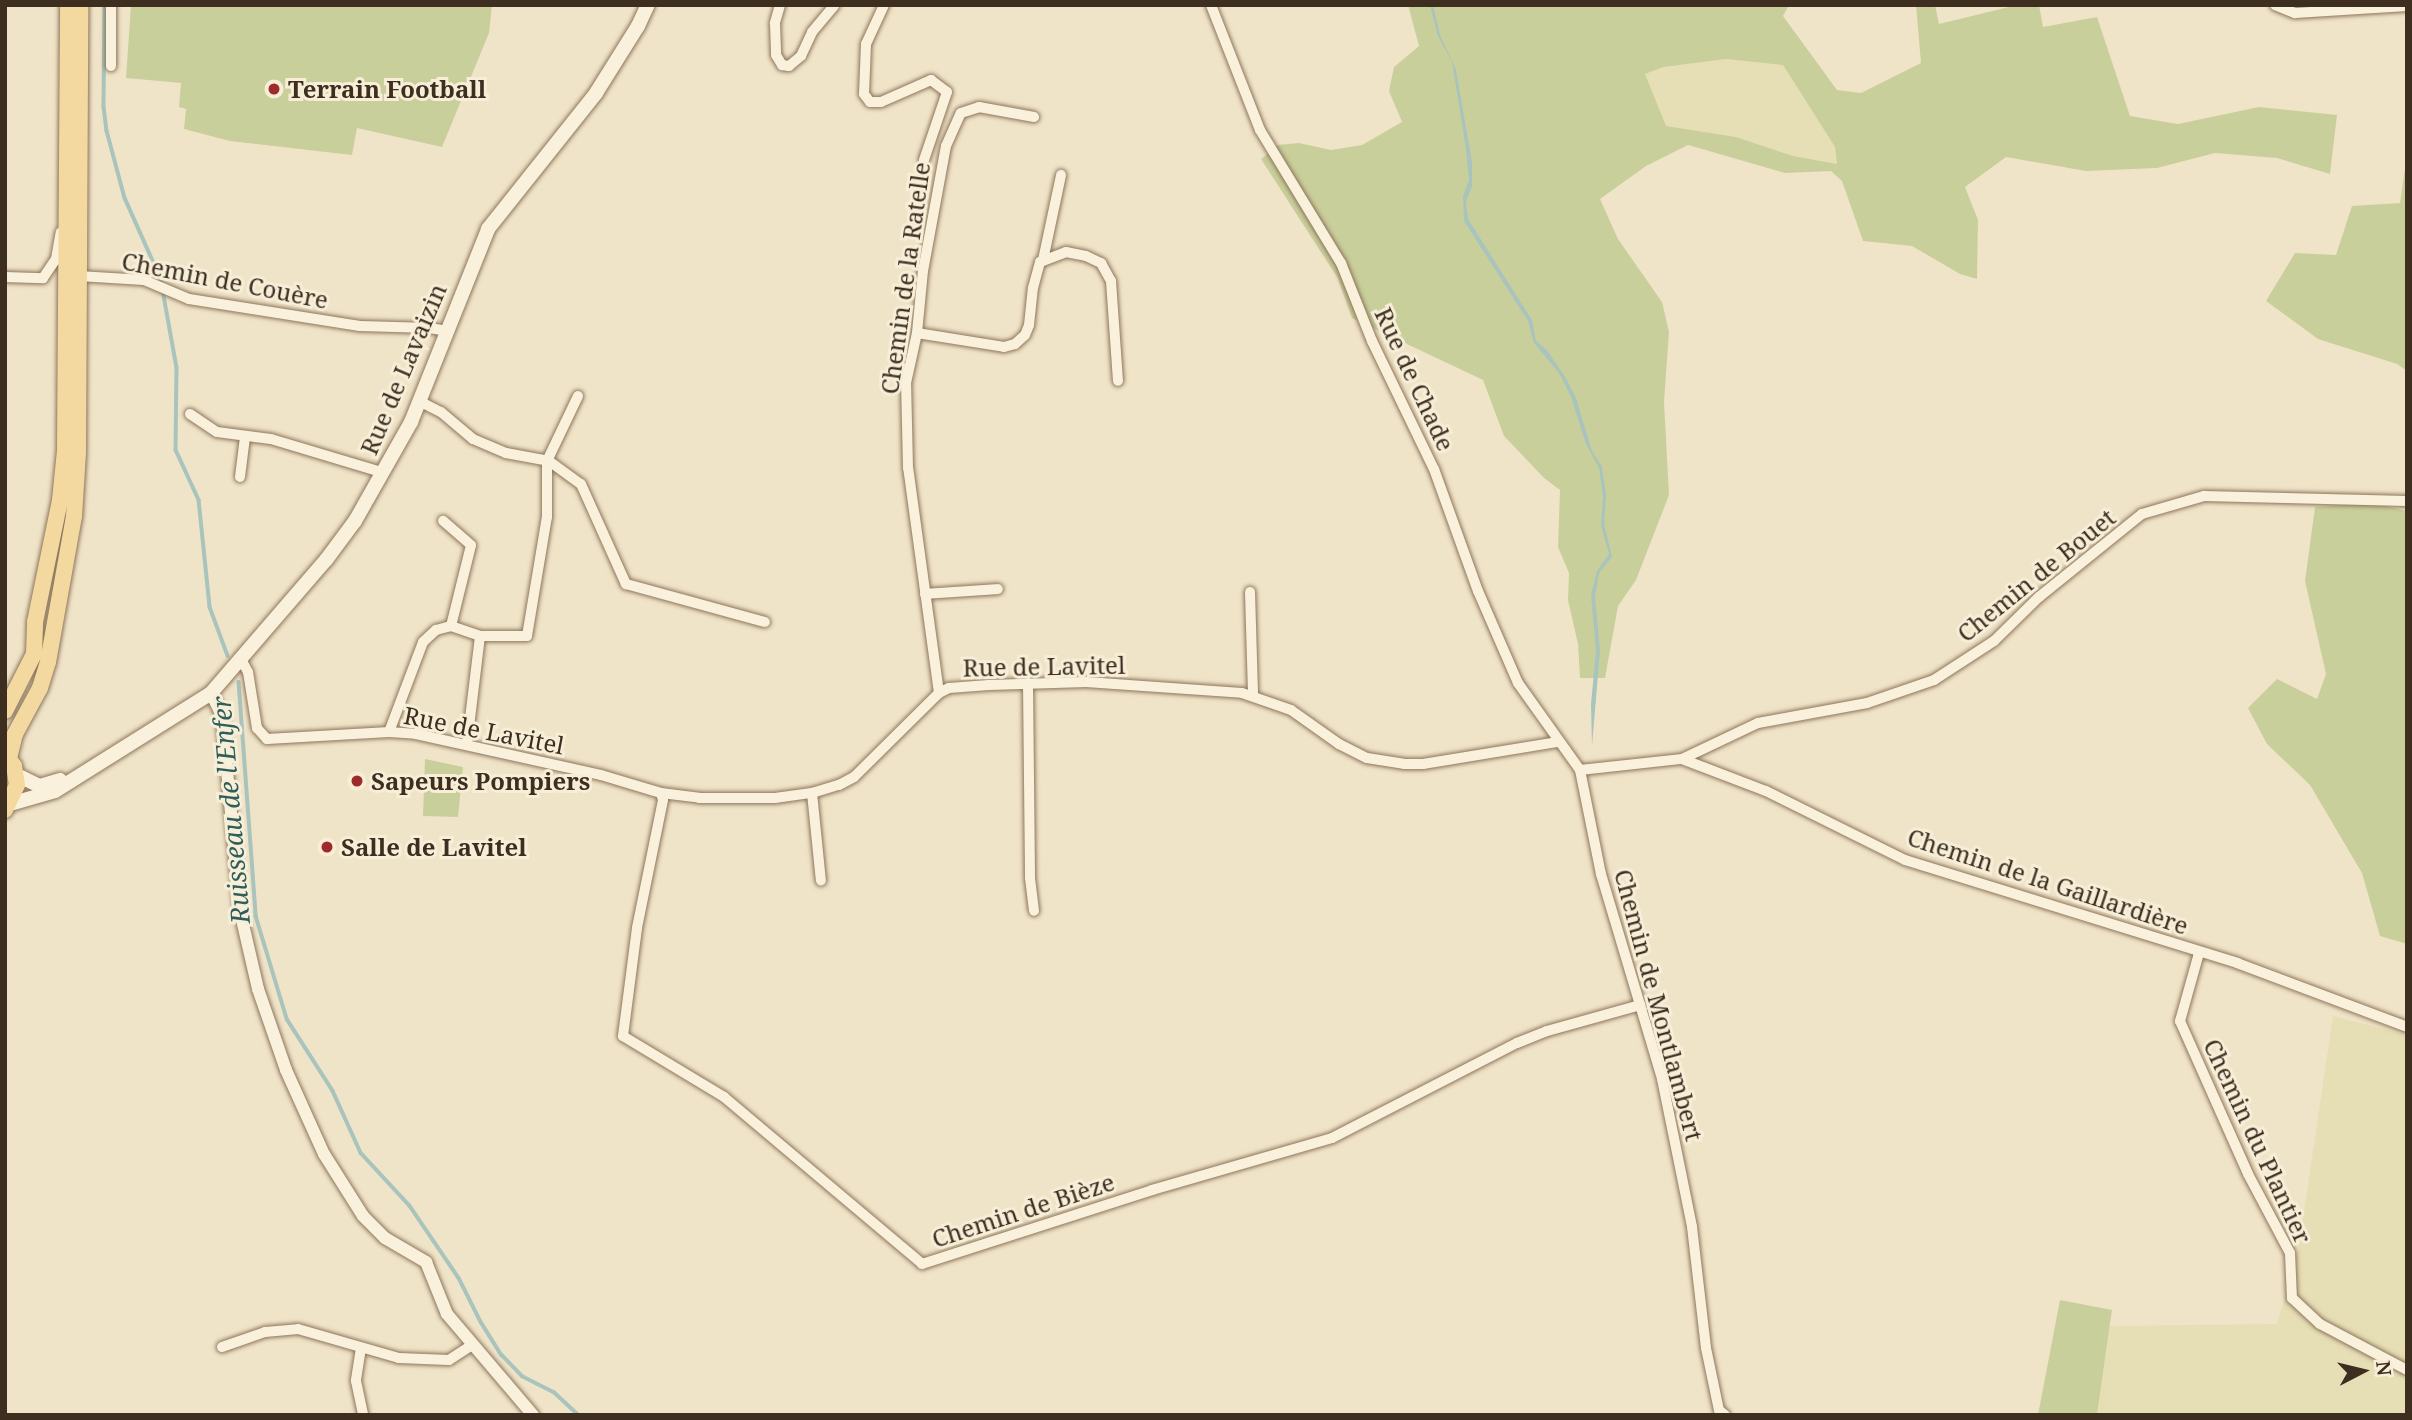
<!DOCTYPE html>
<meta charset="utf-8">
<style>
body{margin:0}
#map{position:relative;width:2412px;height:1420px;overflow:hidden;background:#f0e4c8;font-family:"Noto Serif",serif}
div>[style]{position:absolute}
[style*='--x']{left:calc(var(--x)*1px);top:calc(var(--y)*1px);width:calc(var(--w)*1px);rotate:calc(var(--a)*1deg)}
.farmland>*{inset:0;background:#e6deb5}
.green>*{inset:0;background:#c9cf9b}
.water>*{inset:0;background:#a9c4bc}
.stream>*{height:3.5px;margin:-1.75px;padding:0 1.75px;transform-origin:1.75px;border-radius:1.75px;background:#a9c4bc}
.roads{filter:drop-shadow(0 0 2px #8d765c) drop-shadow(0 0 2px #8d765c)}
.minor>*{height:10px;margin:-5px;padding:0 5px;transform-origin:5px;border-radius:5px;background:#faf1dc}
.tertiary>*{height:12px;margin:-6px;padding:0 6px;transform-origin:6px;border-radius:6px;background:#faf1dc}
.secondary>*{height:14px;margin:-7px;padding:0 7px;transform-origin:7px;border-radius:7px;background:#faf1dc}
.primary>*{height:16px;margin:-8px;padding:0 8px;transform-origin:8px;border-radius:8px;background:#f3d9a0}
.dots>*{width:19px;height:19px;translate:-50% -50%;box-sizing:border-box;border:4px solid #f7eed8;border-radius:50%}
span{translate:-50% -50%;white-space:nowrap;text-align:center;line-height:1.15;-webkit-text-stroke:6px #f7eed8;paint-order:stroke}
.poi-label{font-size:24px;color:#3d2e20;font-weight:700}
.left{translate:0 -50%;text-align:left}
.street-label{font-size:24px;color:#3d2e20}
.water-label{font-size:26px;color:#2f5d5a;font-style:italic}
.frame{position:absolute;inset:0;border:7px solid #3d2e20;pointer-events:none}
.north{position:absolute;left:2328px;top:1336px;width:70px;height:70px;-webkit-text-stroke:5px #f7eed8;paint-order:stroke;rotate:83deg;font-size:19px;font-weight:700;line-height:28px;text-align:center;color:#3d2e20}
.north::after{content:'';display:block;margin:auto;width:24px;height:32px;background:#3d2e20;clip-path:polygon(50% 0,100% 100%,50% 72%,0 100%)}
</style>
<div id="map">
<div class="farmland">
<div style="clip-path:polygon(1726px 59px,1783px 65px,1835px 147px,1837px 164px,1793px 156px,1736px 137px,1665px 126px,1645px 74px,1665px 67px)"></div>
<div style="clip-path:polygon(2333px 1016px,2407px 1035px,2407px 1415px,2097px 1415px,2110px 1326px,2277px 1324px,2298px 1252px)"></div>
</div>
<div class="green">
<div style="clip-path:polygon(131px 5px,492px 5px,489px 33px,442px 147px,357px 128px,352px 155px,230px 141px,184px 129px,186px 109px,179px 107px,181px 83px,126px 78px)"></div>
<div style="clip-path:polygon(evenodd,1408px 5px,1789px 5px,1783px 16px,1837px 90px,1861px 93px,1921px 63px,1916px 5px,1935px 5px,1939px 24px,2017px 5px,2039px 5px,2043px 27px,2097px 17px,2130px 116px,2178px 124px,2259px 107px,2337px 115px,2330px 174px,2277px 158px,2215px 153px,2157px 168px,2086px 171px,2006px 157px,1965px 187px,1978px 220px,1977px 279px,1960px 274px,1912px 246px,1863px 241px,1842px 181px,1831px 171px,1785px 173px,1688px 145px,1646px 166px,1600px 199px,1618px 239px,1662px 302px,1669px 332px,1664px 402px,1669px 495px,1636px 580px,1618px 606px,1605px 678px,1580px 678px,1578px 644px,1568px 600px,1569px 573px,1558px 547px,1560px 490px,1544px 478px,1504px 436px,1483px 380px,1352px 318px,1337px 277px,1261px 159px,1278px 145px,1299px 143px,1331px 150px,1362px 145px,1402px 122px,1389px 91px,1394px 67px,1419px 46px,1408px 5px,1726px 59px,1783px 65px,1835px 147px,1837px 164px,1793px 156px,1736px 137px,1666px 126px,1645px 74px,1664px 67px,1726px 59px)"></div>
<div style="clip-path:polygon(2407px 155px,2407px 371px,2397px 364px,2318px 339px,2266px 301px,2295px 253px,2336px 255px,2352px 206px,2400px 203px)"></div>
<div style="clip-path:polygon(2372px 503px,2407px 511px,2407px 944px,2380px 936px,2362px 873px,2310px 785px,2267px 744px,2248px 708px,2277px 679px,2317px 699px,2326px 674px,2305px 581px,2315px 507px)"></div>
<div style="clip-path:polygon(425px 759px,463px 767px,458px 817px,423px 816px)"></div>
<div style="clip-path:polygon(2060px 1300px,2112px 1310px,2097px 1415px,2038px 1415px)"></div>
</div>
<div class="water">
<div style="clip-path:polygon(1430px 5px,1433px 5px,1440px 35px,1456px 70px,1472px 162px,1472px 186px,1466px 202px,1468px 219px,1532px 320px,1536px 341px,1547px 350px,1567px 380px,1576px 398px,1592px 451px,1602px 467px,1606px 496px,1604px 524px,1612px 557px,1599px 573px,1595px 597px,1600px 651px,1592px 746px,1591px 704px,1596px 650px,1591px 595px,1597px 571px,1609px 554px,1601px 525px,1603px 496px,1599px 468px,1586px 444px,1571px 397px,1559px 373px,1534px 343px,1528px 321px,1464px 221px,1463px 196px,1469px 180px,1466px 149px,1452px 62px,1438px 36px)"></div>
</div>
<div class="stream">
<div style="--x:105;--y:5;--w:102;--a:90.6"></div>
<div style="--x:104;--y:107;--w:24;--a:83"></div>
<div style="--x:107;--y:131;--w:69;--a:75"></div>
<div style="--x:125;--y:198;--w:89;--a:66"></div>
<div style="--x:161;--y:279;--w:90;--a:79.8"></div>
<div style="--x:177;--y:368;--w:82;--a:90.7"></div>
<div style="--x:176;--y:450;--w:55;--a:65.3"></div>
<div style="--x:199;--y:500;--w:108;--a:84.1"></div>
<div style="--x:210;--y:607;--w:52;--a:69.8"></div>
<div style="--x:239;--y:682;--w:235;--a:85.8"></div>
<div style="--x:256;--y:916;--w:108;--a:73.2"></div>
<div style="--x:287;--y:1019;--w:85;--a:57.4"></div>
<div style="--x:333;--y:1091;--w:68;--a:65.7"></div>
<div style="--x:361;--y:1153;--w:72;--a:47.2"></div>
<div style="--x:410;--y:1206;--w:87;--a:55.8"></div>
<div style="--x:459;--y:1278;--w:49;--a:63.4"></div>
<div style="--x:481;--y:1322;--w:39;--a:58"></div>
<div style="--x:502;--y:1355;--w:29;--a:46"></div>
<div style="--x:522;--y:1376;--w:36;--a:27"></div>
<div style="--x:554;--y:1392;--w:34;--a:43"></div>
</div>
<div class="roads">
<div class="minor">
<div style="--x:780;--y:5;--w:19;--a:106"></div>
<div style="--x:775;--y:23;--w:32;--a:88"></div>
<div style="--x:776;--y:55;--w:12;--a:59"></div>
<div style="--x:782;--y:65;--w:7;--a:8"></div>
<div style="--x:789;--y:66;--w:16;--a:-40"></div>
<div style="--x:801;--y:56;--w:26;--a:-65"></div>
<div style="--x:812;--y:32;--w:35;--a:-50"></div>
<div style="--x:884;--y:5;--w:43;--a:114.8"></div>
<div style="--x:866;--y:44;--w:50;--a:92.3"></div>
<div style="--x:864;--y:94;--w:10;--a:53"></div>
<div style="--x:870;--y:102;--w:11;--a:0"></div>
<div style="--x:881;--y:102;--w:55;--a:-23.7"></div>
<div style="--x:931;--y:80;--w:20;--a:37"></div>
<div style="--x:947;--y:92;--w:72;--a:108.7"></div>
<div style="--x:1211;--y:5;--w:134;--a:68.6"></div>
<div style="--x:1260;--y:130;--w:156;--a:58.7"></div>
<div style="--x:1341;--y:263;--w:84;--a:68.3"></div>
<div style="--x:1372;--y:341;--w:142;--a:64.2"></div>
<div style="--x:1434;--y:469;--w:130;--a:70.2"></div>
<div style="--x:1478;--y:591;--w:100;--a:66.5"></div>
<div style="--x:1518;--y:683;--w:107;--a:54.5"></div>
<div style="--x:1580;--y:770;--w:106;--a:78.6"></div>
<div style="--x:1601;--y:874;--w:214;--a:73.4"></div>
<div style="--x:1662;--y:1079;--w:151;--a:78.5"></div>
<div style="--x:1692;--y:1227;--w:122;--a:83.4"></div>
<div style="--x:1706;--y:1348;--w:63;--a:78.2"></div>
<div style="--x:1719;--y:1410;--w:8;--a:40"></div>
<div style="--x:2275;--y:5;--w:22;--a:22"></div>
<div style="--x:2295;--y:13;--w:112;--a:-3.6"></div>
<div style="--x:111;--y:66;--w:61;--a:-90"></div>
<div style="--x:1043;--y:260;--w:87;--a:-78"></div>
<div style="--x:79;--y:276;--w:65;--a:3.5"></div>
<div style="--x:144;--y:280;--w:49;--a:22.9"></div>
<div style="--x:189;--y:299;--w:173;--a:9"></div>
<div style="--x:360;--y:326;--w:70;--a:1.6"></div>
<div style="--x:430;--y:328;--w:17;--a:10"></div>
<div style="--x:5;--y:277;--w:38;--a:2"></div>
<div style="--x:43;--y:278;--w:23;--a:-56"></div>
<div style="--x:56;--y:259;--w:27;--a:-80"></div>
<div style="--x:917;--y:333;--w:88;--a:9.1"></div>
<div style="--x:1004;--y:347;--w:11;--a:-15"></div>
<div style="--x:1015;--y:344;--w:13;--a:-42"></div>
<div style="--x:1025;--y:335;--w:11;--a:-68"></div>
<div style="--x:1029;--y:325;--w:37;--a:-84"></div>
<div style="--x:1033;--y:288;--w:27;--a:-75"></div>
<div style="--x:1040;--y:262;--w:28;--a:-21"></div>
<div style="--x:1066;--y:252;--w:20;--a:11"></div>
<div style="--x:1086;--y:256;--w:17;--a:25"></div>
<div style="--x:1101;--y:263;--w:21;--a:61"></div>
<div style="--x:1111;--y:281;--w:100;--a:86"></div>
<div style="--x:419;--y:401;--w:25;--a:27"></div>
<div style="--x:441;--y:412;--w:42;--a:40.2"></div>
<div style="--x:473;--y:439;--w:36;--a:23"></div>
<div style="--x:506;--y:453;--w:44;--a:10.5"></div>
<div style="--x:549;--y:461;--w:39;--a:36"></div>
<div style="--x:581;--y:484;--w:110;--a:65.8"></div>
<div style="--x:626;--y:584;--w:144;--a:15.3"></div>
<div style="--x:190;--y:414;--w:32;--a:34"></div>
<div style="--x:217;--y:432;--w:54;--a:7.4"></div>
<div style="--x:271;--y:439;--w:118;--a:16.7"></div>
<div style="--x:240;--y:477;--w:40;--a:-82.9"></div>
<div style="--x:1250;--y:592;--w:103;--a:88.3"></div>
<div style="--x:925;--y:594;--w:73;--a:-3.9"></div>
<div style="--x:451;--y:626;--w:31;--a:19"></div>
<div style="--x:480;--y:636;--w:109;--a:96.9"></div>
<div style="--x:480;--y:636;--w:47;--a:0"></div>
<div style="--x:527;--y:636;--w:121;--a:-80.5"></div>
<div style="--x:547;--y:517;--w:56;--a:-90"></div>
<div style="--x:547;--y:461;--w:72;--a:-64.5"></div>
<div style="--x:241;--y:659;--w:15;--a:62"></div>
<div style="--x:248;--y:672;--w:57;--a:80.9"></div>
<div style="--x:257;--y:728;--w:15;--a:48"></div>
<div style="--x:267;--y:739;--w:122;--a:-3.3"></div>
<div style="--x:389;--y:732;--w:27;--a:4"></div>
<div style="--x:416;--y:734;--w:189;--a:12.5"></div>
<div style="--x:601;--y:775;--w:63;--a:16.7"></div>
<div style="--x:661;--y:793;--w:38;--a:7"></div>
<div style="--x:699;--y:798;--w:76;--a:0"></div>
<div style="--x:775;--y:798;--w:37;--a:-8"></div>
<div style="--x:812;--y:793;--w:28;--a:-17"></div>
<div style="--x:839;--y:785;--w:17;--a:-28"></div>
<div style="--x:854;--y:777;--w:120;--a:-44.7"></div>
<div style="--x:939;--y:693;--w:11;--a:-27"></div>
<div style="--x:949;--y:688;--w:40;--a:-4.3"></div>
<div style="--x:989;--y:685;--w:97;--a:-1.8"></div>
<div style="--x:1086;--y:682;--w:156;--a:4"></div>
<div style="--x:1242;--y:693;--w:52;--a:19.1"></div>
<div style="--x:1291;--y:710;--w:59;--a:35.3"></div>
<div style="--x:1339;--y:744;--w:31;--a:27"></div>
<div style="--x:1367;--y:758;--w:37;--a:9"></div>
<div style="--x:1404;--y:764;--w:19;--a:0"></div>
<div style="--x:1423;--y:764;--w:137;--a:-9.3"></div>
<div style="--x:1028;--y:683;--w:195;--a:89.4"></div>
<div style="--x:1030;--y:878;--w:33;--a:83"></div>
<div style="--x:939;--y:693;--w:227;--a:-97.8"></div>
<div style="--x:908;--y:468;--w:85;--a:-91.3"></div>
<div style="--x:906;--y:383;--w:51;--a:-77.6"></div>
<div style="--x:917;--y:333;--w:62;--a:-84.5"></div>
<div style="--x:923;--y:271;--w:127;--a:-79.6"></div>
<div style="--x:946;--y:146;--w:36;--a:-66"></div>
<div style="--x:961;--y:113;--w:19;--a:-18"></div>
<div style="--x:979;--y:107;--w:56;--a:10.3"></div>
<div style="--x:389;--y:732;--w:96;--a:-69.3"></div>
<div style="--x:423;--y:642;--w:18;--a:-43"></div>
<div style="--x:436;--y:630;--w:16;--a:-15"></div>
<div style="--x:451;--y:626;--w:83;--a:-76.1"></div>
<div style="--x:471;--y:545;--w:37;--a:-139"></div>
<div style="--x:1682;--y:759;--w:90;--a:20.9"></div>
<div style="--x:1766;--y:791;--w:155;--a:26.4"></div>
<div style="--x:1905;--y:860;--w:348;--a:17.2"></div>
<div style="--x:2237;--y:963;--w:182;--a:20.6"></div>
<div style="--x:1580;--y:770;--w:103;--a:-6.2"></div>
<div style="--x:1682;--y:759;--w:84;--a:-25.3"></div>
<div style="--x:1758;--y:723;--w:111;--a:-10.4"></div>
<div style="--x:1867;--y:703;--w:71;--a:-18.9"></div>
<div style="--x:1934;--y:680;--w:72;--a:-33"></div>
<div style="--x:1994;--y:641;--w:63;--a:-44.4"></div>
<div style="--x:2039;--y:597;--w:132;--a:-38.9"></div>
<div style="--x:2142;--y:514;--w:65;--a:-16.2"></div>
<div style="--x:2204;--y:496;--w:203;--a:1.4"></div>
<div style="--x:661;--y:793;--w:7;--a:74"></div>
<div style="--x:663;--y:800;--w:131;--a:101.5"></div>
<div style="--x:637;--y:928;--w:109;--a:97.4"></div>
<div style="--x:623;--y:1036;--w:118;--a:31.1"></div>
<div style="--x:724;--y:1097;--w:259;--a:40.1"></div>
<div style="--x:922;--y:1264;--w:242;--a:-17.8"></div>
<div style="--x:1152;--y:1190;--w:187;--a:-16.1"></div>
<div style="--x:1332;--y:1138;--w:208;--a:-27.2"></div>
<div style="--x:1517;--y:1043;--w:32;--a:-22"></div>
<div style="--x:1547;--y:1031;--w:97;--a:-15.6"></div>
<div style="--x:812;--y:793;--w:88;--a:84.2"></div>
<div style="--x:2199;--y:953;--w:71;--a:105.6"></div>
<div style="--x:2180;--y:1021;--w:167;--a:66"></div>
<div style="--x:2248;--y:1174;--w:89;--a:62"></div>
<div style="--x:2290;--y:1253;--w:45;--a:87.5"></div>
<div style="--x:2292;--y:1298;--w:38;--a:43"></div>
<div style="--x:2320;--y:1324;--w:98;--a:27.9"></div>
<div style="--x:222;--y:1347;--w:46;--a:-19.2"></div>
<div style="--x:265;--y:1332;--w:33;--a:-5"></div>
<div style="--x:298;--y:1329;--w:105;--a:16"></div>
<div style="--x:399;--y:1358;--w:50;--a:2.3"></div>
<div style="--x:449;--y:1360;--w:27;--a:-33"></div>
<div style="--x:361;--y:1348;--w:33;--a:99"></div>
<div style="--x:356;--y:1381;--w:35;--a:78"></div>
</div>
<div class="tertiary">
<div style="--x:211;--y:693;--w:25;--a:64"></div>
<div style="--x:222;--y:716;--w:196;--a:84.7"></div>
<div style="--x:240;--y:911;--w:80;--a:77"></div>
<div style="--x:258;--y:989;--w:86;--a:70.9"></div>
<div style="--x:286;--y:1070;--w:92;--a:65.7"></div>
<div style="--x:324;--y:1154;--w:73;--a:57.8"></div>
<div style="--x:363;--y:1216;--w:31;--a:45"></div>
<div style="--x:385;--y:1238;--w:48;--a:30.3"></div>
<div style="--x:426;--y:1262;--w:56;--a:68"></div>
<div style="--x:447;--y:1314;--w:133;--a:49.6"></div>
</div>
<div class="secondary">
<div style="--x:17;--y:775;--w:25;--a:26"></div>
<div style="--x:40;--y:786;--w:21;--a:-17"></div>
<div style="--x:10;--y:804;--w:47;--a:-16.1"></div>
<div style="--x:55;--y:791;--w:184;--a:-32.1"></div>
<div style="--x:211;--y:693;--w:176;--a:-49.2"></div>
<div style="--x:326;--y:560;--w:49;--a:-53.4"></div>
<div style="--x:355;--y:521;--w:114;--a:-60.5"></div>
<div style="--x:411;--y:422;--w:208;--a:-68.2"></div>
<div style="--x:488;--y:229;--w:174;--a:-51.5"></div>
<div style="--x:596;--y:93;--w:79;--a:-57.9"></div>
<div style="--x:638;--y:26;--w:23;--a:-65"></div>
</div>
<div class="primary">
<div style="--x:5;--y:711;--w:64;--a:-63"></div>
<div style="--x:34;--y:654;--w:32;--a:-88"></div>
<div style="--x:35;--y:622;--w:125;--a:-78.4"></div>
<div style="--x:60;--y:500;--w:49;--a:-84.2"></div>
<div style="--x:65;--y:451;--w:446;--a:-89.6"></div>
<div style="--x:5;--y:754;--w:15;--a:53"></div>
<div style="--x:14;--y:766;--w:19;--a:81"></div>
<div style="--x:17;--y:785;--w:28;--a:116"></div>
<div style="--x:9;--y:758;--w:25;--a:-76"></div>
<div style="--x:15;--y:734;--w:52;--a:-61.5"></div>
<div style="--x:40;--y:688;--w:27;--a:-73"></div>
<div style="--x:48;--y:662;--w:148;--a:-79.9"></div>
<div style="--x:74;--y:516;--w:64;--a:-86.4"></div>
<div style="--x:78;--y:452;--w:447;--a:-89.7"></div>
</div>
</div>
<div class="dots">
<div style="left:274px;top:89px;background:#9e2a2b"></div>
<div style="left:357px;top:781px;background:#9e2a2b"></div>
<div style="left:327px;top:847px;background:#9e2a2b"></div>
</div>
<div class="poi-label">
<span class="left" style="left:288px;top:89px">Terrain Football</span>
<span class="left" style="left:371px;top:781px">Sapeurs Pompiers</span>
<span class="left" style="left:341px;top:847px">Salle de Lavitel</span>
</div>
<div class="street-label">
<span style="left:905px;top:278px;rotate:-82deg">Chemin de la Ratelle</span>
<span style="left:225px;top:280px;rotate:11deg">Chemin de Couère</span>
<span style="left:403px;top:369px;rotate:-67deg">Rue de Lavaizin</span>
<span style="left:1415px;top:379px;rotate:65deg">Rue de Chade</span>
<span style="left:2036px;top:575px;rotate:-39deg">Chemin de Bouet</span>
<span style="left:1044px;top:666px;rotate:-1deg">Rue de Lavitel</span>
<span style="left:484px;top:730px;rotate:11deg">Rue de Lavitel</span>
<span style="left:2048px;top:881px;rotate:18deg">Chemin de la Gaillardière</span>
<span style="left:1659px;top:1005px;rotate:75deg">Chemin de Montlambert</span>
<span style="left:2258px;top:1141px;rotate:65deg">Chemin du Plantier</span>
<span style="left:1023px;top:1210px;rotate:-18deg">Chemin de Bièze</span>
</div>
<div class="water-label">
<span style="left:231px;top:810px;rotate:-95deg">Ruisseau de l'Enfer</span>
</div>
<div class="frame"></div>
<div class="north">N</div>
</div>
